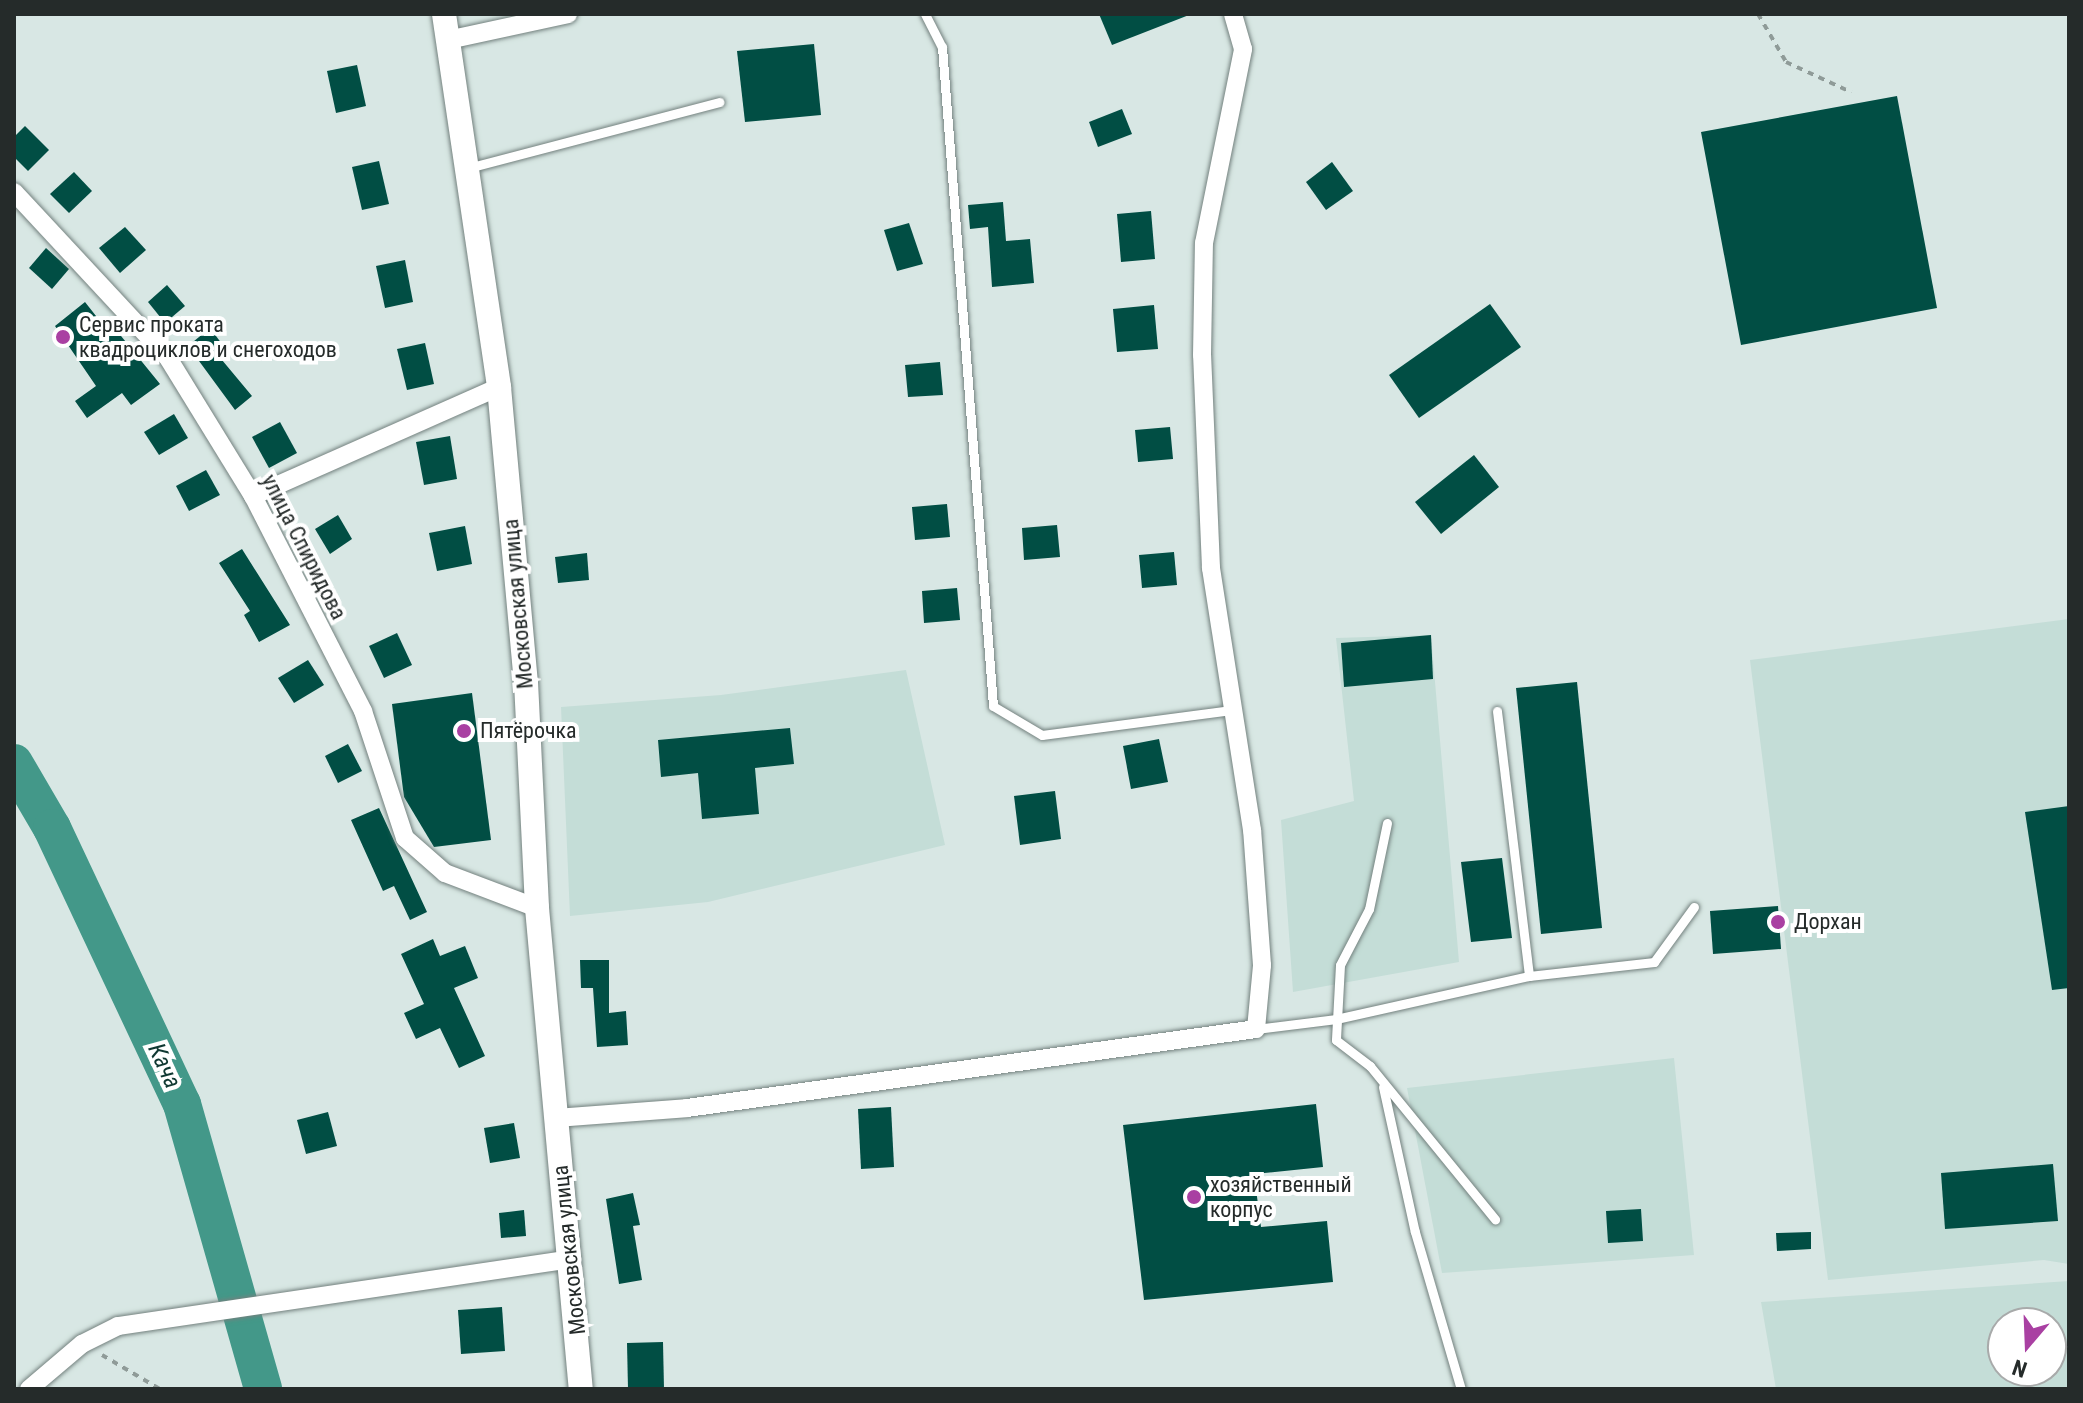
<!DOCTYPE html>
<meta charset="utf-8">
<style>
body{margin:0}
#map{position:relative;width:2083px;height:1403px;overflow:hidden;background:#d8e7e4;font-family:"Roboto Condensed",sans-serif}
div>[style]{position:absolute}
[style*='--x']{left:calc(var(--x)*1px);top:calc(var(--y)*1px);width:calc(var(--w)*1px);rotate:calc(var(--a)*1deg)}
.built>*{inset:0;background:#c4ddd7}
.river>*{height:38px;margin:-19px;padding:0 19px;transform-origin:19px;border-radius:19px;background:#439889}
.building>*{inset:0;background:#014e44}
.path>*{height:4px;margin-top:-2px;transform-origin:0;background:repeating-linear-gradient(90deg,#8f9b98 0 6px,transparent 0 12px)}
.roads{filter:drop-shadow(0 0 2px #73817e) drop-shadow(0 0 2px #73817e)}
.service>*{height:9px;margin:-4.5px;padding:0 4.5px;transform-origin:4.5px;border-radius:4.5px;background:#fff}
.minor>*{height:18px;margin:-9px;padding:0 9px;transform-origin:9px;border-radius:9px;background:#fff}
.tertiary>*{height:24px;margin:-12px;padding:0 12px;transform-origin:12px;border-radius:12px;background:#fff}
.dots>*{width:22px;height:22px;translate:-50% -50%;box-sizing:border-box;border:4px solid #fff;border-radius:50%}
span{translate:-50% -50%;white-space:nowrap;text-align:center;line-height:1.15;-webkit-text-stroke:8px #fff;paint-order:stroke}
.poi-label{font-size:22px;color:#252b2a}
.left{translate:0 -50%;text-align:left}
.street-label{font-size:22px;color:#252b2a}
.water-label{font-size:24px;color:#103832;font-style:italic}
.frame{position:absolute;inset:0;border:16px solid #252b2a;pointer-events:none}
.north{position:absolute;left:1987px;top:1307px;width:80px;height:80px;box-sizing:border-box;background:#fff;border:2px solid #a8aaaa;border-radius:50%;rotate:199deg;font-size:22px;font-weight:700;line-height:32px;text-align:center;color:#252b2a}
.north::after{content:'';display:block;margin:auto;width:28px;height:36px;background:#a940a2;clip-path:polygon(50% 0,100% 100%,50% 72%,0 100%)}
</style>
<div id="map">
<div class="built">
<div style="clip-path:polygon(2069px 619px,2069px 1264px,2044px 1260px,1828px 1280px,1750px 660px)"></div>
<div style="clip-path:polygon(1431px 635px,1459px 962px,1293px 992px,1281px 820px,1354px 801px,1336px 638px)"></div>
<div style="clip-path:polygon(906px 670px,945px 845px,708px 902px,570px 916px,561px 707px,721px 695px)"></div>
<div style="clip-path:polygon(1674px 1058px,1694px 1255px,1442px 1273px,1407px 1088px)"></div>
<div style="clip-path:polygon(evenodd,2069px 1281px,2069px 1389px,1776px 1389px,1761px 1302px,2069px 1281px,2051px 1323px,2051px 1371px,2003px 1371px,2003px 1323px,2051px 1323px)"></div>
</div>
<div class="river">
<div style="--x:14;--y:763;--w:75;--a:59.7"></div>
<div style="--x:52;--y:828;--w:305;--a:64.8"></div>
<div style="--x:182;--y:1104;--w:296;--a:74.1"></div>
</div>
<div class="building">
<div style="clip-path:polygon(1099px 14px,1189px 14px,1189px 15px,1112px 45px)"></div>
<div style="clip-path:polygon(814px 44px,821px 115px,745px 122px,737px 51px)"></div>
<div style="clip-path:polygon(357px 65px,366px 106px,336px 113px,327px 71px)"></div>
<div style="clip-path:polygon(1897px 96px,1937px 308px,1741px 345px,1701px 132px)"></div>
<div style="clip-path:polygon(1122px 109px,1132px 134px,1098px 147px,1089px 122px)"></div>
<div style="clip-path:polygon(25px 126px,49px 150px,28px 171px,14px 157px,14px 137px)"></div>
<div style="clip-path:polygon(379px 161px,389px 204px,362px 210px,352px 167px)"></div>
<div style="clip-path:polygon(1332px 162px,1353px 191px,1326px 210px,1306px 182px)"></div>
<div style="clip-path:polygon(74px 172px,92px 191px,69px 213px,50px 194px)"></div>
<div style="clip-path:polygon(1003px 202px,1006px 241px,1030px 239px,1034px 283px,992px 287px,988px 227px,970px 229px,968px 205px)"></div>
<div style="clip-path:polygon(1151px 211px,1155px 259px,1121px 262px,1117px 214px)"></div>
<div style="clip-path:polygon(909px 223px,923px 264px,897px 271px,884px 230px)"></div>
<div style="clip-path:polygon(125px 227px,146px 250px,120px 273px,99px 248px)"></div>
<div style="clip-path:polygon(46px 248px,69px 269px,52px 289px,29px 268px)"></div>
<div style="clip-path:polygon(405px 260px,413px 302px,385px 308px,376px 266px)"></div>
<div style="clip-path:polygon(167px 285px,185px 306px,165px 323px,148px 302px)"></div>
<div style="clip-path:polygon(85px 302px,111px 335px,117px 331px,160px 384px,131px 405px,122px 393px,87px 418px,75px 401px,96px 386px,55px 326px)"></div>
<div style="clip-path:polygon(1490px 304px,1521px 347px,1419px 418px,1389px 375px)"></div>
<div style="clip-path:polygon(1154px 305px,1158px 349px,1117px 352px,1113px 309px)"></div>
<div style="clip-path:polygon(210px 328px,225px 348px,217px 354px,252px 396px,235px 410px,188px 346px)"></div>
<div style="clip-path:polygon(425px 343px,434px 384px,407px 390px,397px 349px)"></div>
<div style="clip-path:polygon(940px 362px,943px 395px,908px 397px,905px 365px)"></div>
<div style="clip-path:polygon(174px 414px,188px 438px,159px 455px,144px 432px)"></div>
<div style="clip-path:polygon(280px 422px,297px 453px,269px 468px,252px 437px)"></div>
<div style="clip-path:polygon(1170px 427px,1173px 459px,1138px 462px,1135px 430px)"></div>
<div style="clip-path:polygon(450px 436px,457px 479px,424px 485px,416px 442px)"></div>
<div style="clip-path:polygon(1474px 455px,1499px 487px,1441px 534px,1415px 502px)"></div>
<div style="clip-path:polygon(206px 470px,220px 495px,189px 511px,176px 486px)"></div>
<div style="clip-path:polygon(947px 504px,950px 537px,915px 540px,912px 507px)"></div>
<div style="clip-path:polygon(338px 515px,352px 539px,330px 554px,315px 529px)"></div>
<div style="clip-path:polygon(1057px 525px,1060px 557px,1024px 560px,1022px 528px)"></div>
<div style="clip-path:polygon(465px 526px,472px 564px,437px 571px,429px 533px)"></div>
<div style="clip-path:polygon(242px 549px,290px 625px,259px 642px,244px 615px,250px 611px,219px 563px)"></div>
<div style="clip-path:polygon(1174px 552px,1177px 585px,1142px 588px,1139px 555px)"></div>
<div style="clip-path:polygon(587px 553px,589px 580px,558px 583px,555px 557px)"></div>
<div style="clip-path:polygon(957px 588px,960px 620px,924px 623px,922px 591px)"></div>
<div style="clip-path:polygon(397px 633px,412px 665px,384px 678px,369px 646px)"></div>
<div style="clip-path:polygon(1431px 635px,1433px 679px,1344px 687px,1341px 643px)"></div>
<div style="clip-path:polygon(308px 660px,324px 685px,294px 703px,278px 678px)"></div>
<div style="clip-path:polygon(1577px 682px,1602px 928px,1541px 934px,1516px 688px)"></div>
<div style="clip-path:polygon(472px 693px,491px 840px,434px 847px,404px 797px,392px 704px)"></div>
<div style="clip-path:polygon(790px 728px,794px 764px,755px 768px,759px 814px,702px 819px,698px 773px,661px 777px,658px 740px)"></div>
<div style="clip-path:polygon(1159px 739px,1168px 782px,1131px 789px,1123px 746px)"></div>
<div style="clip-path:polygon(348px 744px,362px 771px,338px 783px,325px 756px)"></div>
<div style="clip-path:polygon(1055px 791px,1061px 839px,1020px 845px,1014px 796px)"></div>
<div style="clip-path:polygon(2069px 806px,2069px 988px,2052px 990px,2025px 812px)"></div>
<div style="clip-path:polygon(379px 808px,427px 912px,410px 920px,394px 886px,383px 891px,351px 820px)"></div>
<div style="clip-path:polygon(1502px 858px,1512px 938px,1471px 942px,1461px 862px)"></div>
<div style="clip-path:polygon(1778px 906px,1781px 949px,1713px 954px,1710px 911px)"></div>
<div style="clip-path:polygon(433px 939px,440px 956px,465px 946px,478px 978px,454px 988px,485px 1056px,459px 1068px,440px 1028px,416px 1039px,404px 1013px,424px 1004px,401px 954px)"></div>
<div style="clip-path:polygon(580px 960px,609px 960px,609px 1013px,626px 1011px,628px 1045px,597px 1047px,593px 988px,581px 988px)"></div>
<div style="clip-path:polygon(1316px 1104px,1323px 1167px,1254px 1174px,1261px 1227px,1327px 1221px,1333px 1282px,1144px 1300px,1123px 1125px)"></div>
<div style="clip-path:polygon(891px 1107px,894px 1167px,861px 1169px,858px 1109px)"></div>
<div style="clip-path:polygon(328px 1112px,337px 1146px,306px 1154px,297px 1120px)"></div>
<div style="clip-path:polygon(514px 1123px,520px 1158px,490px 1163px,484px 1128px)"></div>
<div style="clip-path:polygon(2053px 1164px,2058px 1221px,1945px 1229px,1941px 1173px)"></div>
<div style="clip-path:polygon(633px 1193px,640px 1225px,633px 1226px,642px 1280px,619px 1284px,606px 1199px)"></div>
<div style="clip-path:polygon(1641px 1209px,1643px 1241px,1608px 1243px,1606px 1211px)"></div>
<div style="clip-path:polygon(524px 1210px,526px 1236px,501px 1238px,499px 1213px)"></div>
<div style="clip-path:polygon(1811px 1232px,1811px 1249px,1777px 1251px,1776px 1233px)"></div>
<div style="clip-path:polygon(502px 1307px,505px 1351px,461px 1354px,458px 1310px)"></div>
<div style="clip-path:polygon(663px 1342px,664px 1389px,628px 1389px,627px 1343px)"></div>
</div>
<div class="path">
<div style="--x:1758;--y:14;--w:56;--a:59.7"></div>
<div style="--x:1786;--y:62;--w:72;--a:24.8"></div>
<div style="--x:102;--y:1355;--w:67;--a:30.4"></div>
</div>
<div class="roads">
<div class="service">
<div style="--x:925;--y:14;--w:37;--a:63"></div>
<div style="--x:942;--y:47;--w:661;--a:85.57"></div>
<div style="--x:993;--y:706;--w:57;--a:30.6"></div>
<div style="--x:1042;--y:735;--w:193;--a:-7.5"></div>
<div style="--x:468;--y:168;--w:260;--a:-14.7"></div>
<div style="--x:1497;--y:711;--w:267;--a:83.1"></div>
<div style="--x:1387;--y:823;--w:88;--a:101.8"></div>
<div style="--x:1369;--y:909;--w:63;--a:117.4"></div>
<div style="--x:1340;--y:965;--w:75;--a:93.1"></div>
<div style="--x:1336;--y:1040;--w:43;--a:37.4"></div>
<div style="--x:1370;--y:1066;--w:198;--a:50.8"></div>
<div style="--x:1256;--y:1029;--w:81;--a:-7.1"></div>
<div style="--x:1336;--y:1019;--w:198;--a:-12.6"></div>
<div style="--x:1529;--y:976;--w:126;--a:-6.4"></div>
<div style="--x:1654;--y:962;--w:68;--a:-54"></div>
<div style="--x:1383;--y:1087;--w:148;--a:77.6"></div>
<div style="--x:1415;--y:1232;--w:164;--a:73.7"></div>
</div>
<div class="minor">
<div style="--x:448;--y:40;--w:123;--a:-12.2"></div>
<div style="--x:14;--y:192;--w:226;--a:47.1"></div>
<div style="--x:168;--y:358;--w:162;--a:58.4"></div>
<div style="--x:253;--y:496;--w:242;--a:62.9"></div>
<div style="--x:363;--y:711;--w:134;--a:71.7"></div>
<div style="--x:405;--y:838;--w:53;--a:41.2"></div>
<div style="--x:445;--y:873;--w:98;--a:20.8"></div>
<div style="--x:253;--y:496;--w:269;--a:-23.9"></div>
<div style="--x:555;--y:1118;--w:132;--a:-4.3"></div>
<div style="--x:687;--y:1108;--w:574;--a:-7.9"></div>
<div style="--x:1256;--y:1029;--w:64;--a:-84.6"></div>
<div style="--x:1262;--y:965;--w:135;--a:-94.2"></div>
<div style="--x:1252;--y:830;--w:265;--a:-98.9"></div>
<div style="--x:1211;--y:568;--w:213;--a:-92.4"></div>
<div style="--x:1202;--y:355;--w:112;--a:-89"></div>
<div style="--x:1204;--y:243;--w:198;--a:-78.6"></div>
<div style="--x:1243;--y:49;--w:36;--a:-106"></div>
<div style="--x:29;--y:1389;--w:70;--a:-40.3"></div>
<div style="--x:82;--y:1344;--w:40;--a:-26.6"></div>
<div style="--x:118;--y:1326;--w:459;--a:-8.4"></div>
</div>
<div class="tertiary">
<div style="--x:444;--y:14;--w:377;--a:81.6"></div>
<div style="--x:499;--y:387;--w:296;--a:84.8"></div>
<div style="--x:526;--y:682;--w:226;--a:87.2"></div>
<div style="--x:537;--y:908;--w:483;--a:84.8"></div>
</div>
</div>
<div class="dots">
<div style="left:63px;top:337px;background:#a940a2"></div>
<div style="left:464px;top:731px;background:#a940a2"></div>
<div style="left:1778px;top:922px;background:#a940a2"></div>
<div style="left:1194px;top:1197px;background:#a940a2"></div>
</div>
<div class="poi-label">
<span class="left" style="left:79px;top:337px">Сервис проката<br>квадроциклов и снегоходов</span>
<span class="left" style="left:480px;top:731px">Пятёрочка</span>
<span class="left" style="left:1794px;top:922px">Дорхан</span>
<span class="left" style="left:1210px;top:1197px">хозяйственный<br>корпус</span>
</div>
<div class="street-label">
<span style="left:304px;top:547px;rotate:63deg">улица Спиридова</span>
<span style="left:518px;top:604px;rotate:-95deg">Московская улица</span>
<span style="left:569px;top:1250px;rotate:-96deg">Московская улица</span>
</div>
<div class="water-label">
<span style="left:164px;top:1066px;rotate:65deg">Кача</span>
</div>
<div class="frame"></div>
<div class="north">N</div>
</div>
